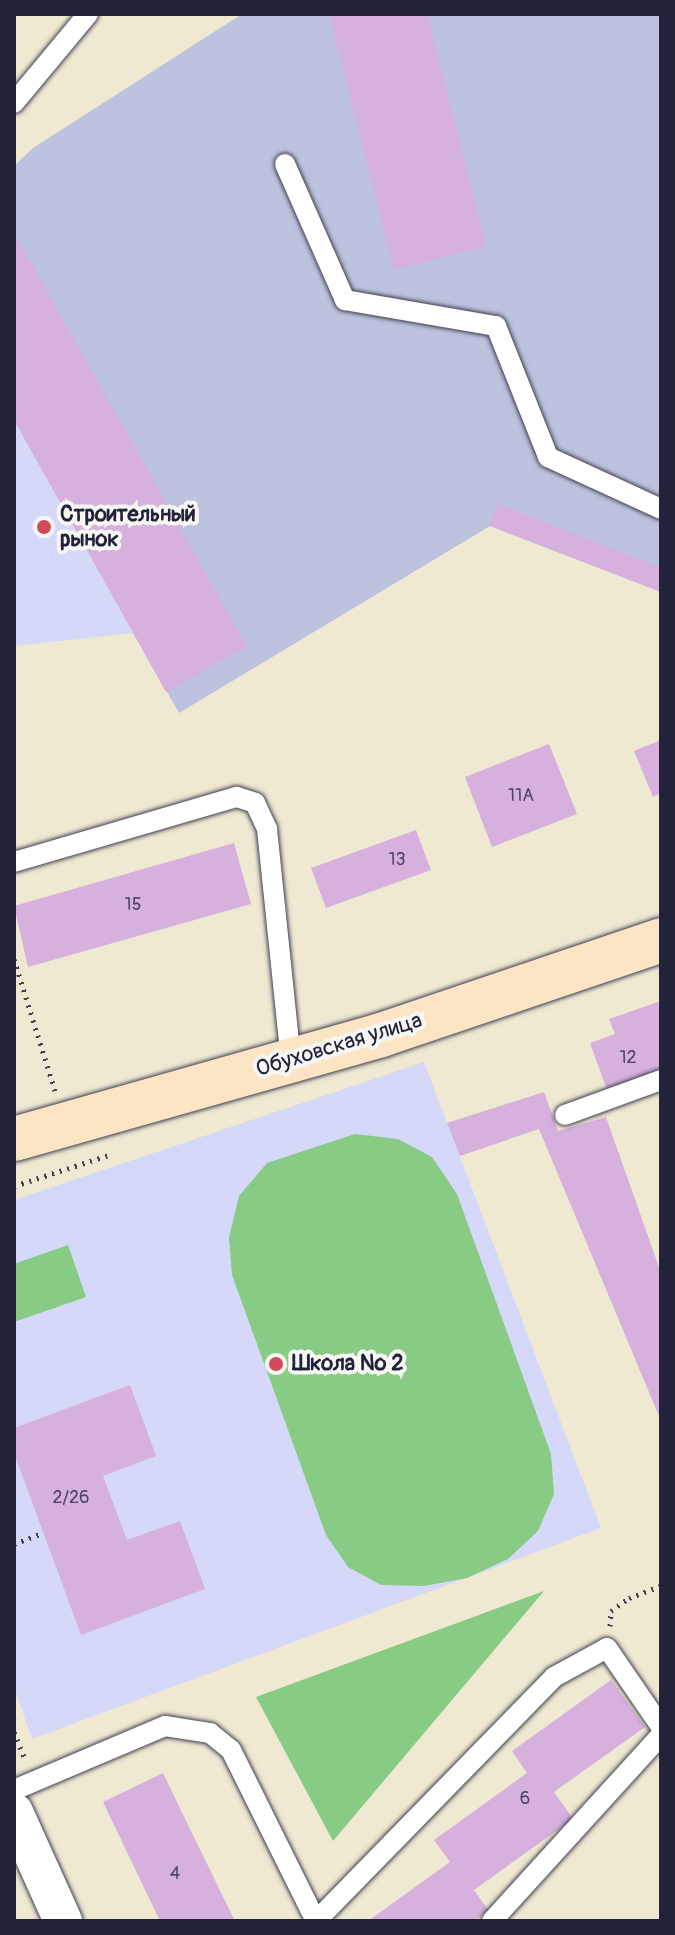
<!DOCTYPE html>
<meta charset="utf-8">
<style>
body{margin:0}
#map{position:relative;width:675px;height:1935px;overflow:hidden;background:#efe9d2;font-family:Pangolin,sans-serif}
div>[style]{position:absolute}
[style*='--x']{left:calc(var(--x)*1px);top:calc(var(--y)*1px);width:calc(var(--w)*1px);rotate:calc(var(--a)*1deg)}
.built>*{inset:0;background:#d5d8f9}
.industrial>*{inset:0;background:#bdc3de}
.green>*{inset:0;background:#87cb85}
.building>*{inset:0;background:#d7b1dd}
.path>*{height:5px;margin-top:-2.5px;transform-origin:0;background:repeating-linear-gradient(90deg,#414052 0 2px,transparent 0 8px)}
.roads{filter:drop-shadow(0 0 2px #414052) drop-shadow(0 0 2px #414052)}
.lane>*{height:20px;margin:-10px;padding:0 10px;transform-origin:10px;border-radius:10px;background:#fff}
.street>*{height:38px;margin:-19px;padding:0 19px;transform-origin:19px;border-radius:19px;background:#fff}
.secondary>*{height:44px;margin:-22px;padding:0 22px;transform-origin:22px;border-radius:22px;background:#fce5c4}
.dots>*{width:22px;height:22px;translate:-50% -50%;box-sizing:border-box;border:4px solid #f6f6f2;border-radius:50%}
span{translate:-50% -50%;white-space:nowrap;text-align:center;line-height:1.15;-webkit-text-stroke:8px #f6f6f2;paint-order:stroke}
.number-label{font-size:18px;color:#4f4664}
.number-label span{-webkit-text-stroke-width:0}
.poi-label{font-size:22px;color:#22223b;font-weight:700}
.left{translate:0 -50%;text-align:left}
.street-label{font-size:22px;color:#22223b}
.frame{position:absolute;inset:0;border:16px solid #22223b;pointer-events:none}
</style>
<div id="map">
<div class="built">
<div style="clip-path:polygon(14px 420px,133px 633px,14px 646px)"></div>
<div style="clip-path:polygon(424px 1062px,601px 1528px,32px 1739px,14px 1687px,14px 1200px)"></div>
</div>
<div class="industrial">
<div style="clip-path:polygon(242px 14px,661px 14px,661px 592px,490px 526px,179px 713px,14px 420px,14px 166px,33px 148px)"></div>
</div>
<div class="green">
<div style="clip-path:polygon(355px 1134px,398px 1139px,432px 1157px,457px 1194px,551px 1454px,554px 1494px,538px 1531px,508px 1559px,467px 1578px,424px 1586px,381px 1585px,348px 1567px,326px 1535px,232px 1275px,229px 1237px,239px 1196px,267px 1163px)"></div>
<div style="clip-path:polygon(68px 1245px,86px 1297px,14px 1322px,14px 1264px)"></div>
<div style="clip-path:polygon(544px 1591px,333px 1841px,256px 1697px)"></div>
</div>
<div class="building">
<div style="clip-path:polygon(329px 14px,427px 14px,486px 246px,394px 270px)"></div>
<div style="clip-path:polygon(14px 232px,247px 647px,166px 692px,14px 420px)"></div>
<div style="clip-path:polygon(498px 504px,661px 567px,661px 592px,490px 526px)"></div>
<div style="clip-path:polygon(661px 740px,661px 793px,653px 797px,634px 751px)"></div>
<div style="clip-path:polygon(549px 744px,577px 814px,492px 847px,465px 777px)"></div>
<div style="clip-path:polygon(416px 830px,431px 870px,326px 908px,311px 868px)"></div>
<div style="clip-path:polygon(234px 843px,251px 904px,28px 967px,14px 906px)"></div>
<div style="clip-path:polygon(661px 1001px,661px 1074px,608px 1093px,590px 1043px,615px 1034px,609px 1019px)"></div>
<div style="clip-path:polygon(544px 1092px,558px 1131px,606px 1117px,661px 1273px,661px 1421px,539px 1129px,460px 1156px,447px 1123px)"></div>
<div style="clip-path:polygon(130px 1385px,156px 1456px,103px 1476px,127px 1540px,180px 1521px,205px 1589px,81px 1635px,14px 1453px,14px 1428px)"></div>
<div style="clip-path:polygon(611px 1680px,645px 1727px,554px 1792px,573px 1819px,474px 1890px,488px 1910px,474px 1921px,368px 1921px,450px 1862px,434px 1840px,527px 1773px,512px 1751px)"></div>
<div style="clip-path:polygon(163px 1773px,189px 1827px,235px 1921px,160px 1921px,103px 1802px)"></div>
</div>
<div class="path">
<div style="--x:14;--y:959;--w:138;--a:72.7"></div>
<div style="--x:14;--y:1186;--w:100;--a:-18.1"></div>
<div style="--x:14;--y:1544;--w:31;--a:-21"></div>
<div style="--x:610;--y:1626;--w:15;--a:-86"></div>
<div style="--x:611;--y:1611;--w:22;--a:-36"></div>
<div style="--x:629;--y:1598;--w:34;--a:-21"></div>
<div style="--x:14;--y:1732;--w:27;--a:68"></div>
</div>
<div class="roads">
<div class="lane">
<div style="--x:14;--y:103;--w:116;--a:-50.3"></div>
<div style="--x:285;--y:164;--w:149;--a:66.2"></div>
<div style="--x:345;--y:300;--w:153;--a:9.8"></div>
<div style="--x:496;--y:326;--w:141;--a:68.3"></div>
<div style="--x:548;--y:457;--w:124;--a:24.7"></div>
<div style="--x:14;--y:862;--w:232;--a:-16.3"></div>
<div style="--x:237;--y:797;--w:19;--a:18"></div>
<div style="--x:255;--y:803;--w:29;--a:65"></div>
<div style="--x:267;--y:829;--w:233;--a:84.1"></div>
<div style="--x:565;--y:1115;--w:102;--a:-20"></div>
<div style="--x:14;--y:1790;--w:164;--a:-23"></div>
<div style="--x:165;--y:1726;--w:46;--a:8.8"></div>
<div style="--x:210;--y:1733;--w:27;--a:39"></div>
<div style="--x:231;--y:1750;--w:191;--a:63.6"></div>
<div style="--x:316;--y:1921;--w:341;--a:-45.7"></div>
<div style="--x:554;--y:1677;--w:60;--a:-28.7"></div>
<div style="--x:607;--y:1648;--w:96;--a:55.6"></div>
<div style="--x:492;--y:1921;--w:251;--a:-47.7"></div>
</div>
<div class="street">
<div style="--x:14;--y:1812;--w:120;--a:65.8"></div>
</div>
<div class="secondary">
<div style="--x:14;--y:1139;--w:381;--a:-15.8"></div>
<div style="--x:381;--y:1035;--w:296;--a:-18.7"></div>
</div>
</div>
<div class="dots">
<div style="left:44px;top:527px;background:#d1495b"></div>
<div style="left:276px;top:1364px;background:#d1495b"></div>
</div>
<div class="number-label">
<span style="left:521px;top:796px">11А</span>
<span style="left:397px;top:860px">13</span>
<span style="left:133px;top:905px">15</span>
<span style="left:628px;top:1058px">12</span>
<span style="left:71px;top:1498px">2/26</span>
<span style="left:525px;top:1799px">6</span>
<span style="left:175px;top:1874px">4</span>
</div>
<div class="poi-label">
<span class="left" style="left:60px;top:527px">Строительный<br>рынок</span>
<span class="left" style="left:292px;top:1364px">Школа № 2</span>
</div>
<div class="street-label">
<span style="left:339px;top:1045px;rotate:-17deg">Обуховская улица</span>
</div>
<div class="frame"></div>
</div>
